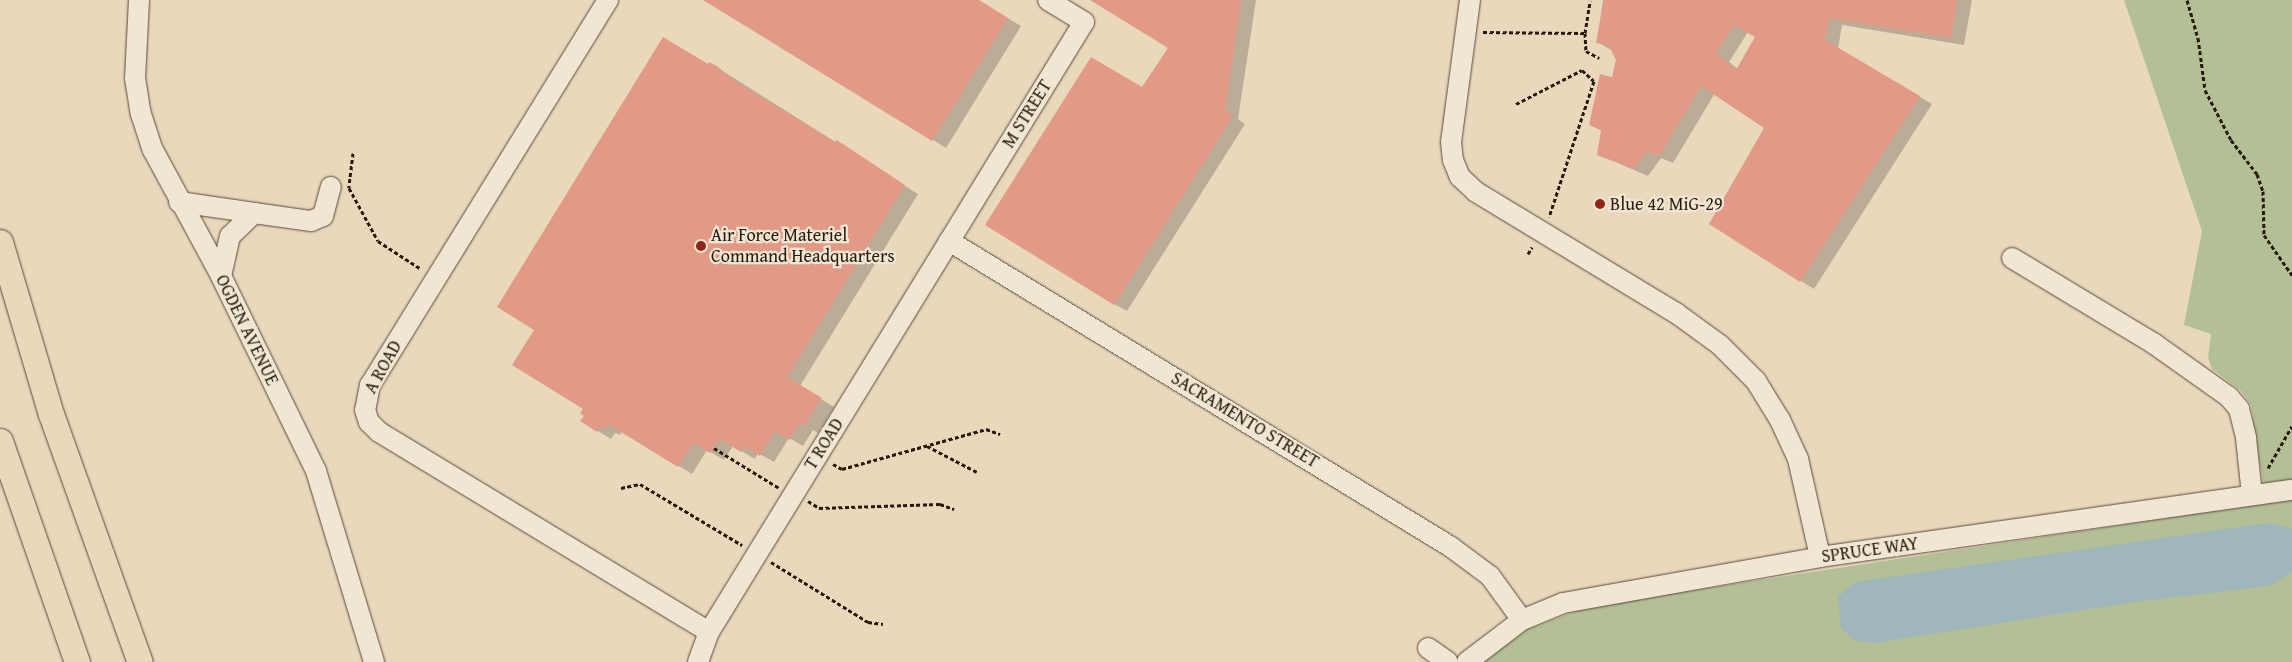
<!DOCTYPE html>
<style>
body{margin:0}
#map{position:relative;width:2292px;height:662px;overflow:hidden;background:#ead8bd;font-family:"Gentium Book Plus",serif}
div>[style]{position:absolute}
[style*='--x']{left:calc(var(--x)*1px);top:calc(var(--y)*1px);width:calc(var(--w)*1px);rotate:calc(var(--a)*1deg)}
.green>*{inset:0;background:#b3bf94}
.water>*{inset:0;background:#9eb6bc}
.shadow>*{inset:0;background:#0003}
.building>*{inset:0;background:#e29985}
.path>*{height:3px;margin-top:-1.5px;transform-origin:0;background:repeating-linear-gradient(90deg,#29190a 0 4px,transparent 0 6.5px)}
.roads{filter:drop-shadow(0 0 1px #594937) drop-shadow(0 0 1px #594937)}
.minor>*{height:20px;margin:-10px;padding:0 10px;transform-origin:10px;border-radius:10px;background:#f1e6d4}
.major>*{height:25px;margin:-12.5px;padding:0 12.5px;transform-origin:12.5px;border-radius:12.5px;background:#ead8bd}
.dots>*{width:14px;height:14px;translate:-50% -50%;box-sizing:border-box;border:2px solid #f1e6d4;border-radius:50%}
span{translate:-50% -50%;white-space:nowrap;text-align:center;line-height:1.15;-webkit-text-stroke:4.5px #f1e6d4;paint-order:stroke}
.street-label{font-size:18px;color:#29190a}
.poi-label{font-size:18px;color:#29190a}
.left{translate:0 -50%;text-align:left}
</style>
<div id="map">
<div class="green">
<div style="clip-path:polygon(2124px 0,2292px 0,2292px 662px,1484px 662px,1526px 630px,1589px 606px,2266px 503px,2251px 405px,2241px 391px,2212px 369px,2208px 358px,2211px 334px,2184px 325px,2202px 231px)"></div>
</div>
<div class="water">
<div style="clip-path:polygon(2267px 523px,2292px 528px,2292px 572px,2269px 586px,2134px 602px,1874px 643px,1854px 640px,1841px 628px,1838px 597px,1855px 582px)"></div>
</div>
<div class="shadow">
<div style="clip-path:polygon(705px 0,978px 0,1021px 26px,946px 148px)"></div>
<div style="clip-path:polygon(1092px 0,1256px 0,1238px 119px,1245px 124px,1127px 311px,1114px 304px,1143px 89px,1170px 48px)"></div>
<div style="clip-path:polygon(evenodd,1603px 0,1972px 0,1964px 45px,1842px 25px,1838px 49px,1932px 104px,1814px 289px,1710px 223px,1765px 128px,1715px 93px,1673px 163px,1661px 158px,1648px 176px,1599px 155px,1602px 131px,1591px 125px,1613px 78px,1618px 60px,1613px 51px,1597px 42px,1603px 0,1748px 32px,1757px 37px,1738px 69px,1729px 62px,1748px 32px)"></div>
<div style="clip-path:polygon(710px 63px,918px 194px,800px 386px,834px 407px,818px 433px,813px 430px,803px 446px,789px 438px,774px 462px,758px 453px,755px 459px,733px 446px,724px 460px,707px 450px,692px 474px,622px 431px,620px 435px,615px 433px,611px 439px,582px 421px,586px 415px,584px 408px,536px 329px)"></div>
</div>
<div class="building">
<div style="clip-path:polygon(703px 0,979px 0,1008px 18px,932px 141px)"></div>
<div style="clip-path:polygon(1090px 0,1241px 0,1225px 110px,1233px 116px,1114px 305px,985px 225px,1091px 57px,1142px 87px,1168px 48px)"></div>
<div style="clip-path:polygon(evenodd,1604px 0,1957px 0,1951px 38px,1829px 18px,1825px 40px,1920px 96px,1800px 282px,1709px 224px,1764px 128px,1701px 86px,1659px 156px,1647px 151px,1634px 169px,1597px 155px,1601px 130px,1589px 125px,1600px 74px,1612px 77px,1616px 60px,1609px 46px,1596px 43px,1604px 0,1734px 25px,1755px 37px,1736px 70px,1716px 53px,1734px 25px)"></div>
<div style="clip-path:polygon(663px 37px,708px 64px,709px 62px,717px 66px,732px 79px,835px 142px,836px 140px,843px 144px,905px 185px,787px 377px,822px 398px,804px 426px,800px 423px,789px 440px,775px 431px,760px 456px,745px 446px,741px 452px,720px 439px,710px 453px,693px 443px,678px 467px,608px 424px,606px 429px,601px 426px,597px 432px,580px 421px,584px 416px,580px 413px,583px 409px,512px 365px,534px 330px,497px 307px)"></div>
</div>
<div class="path">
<div style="--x:2187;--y:0;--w:40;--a:74"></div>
<div style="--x:2198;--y:38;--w:52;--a:82.3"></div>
<div style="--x:2205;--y:90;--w:56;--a:62.5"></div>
<div style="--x:2231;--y:140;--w:43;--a:52.6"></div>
<div style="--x:2257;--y:174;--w:18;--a:71"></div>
<div style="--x:2263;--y:191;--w:44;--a:88.7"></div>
<div style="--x:2264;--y:235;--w:49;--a:55"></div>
<div style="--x:1483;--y:32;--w:102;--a:0.6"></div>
<div style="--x:1585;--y:33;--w:33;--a:-81"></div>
<div style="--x:1585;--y:33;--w:18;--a:87"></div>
<div style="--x:1586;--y:51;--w:15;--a:28"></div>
<div style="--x:1516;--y:104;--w:74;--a:-27.3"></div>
<div style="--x:1582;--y:70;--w:16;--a:43"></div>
<div style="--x:1594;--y:81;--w:143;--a:108.3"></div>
<div style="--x:353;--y:153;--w:35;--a:97"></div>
<div style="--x:349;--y:188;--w:60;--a:61.3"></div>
<div style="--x:378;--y:241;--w:51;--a:33.1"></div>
<div style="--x:1528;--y:254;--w:8;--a:-60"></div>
<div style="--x:927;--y:446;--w:56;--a:27.5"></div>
<div style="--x:714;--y:448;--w:76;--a:31.6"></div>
<div style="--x:833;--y:464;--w:10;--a:29"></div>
<div style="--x:842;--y:469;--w:149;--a:-15.5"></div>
<div style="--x:986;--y:429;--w:15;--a:20"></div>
<div style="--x:2268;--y:468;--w:48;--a:-60.3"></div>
<div style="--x:621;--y:488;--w:19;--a:-12"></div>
<div style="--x:640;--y:484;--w:119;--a:30.9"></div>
<div style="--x:808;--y:501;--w:13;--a:32"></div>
<div style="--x:819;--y:508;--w:121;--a:-1.9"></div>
<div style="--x:940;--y:504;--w:15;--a:20"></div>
<div style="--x:771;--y:562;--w:114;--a:31.7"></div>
<div style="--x:868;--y:622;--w:15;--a:8"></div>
</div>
<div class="roads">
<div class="minor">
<div style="--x:139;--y:0;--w:78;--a:92.9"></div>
<div style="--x:135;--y:78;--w:36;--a:81"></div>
<div style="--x:141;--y:114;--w:38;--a:72"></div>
<div style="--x:153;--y:150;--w:143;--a:61.6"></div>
<div style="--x:221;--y:276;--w:217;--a:64"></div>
<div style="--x:316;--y:471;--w:200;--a:73.1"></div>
<div style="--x:608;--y:0;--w:453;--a:121.7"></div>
<div style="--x:370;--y:385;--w:25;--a:101"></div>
<div style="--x:365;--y:410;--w:13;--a:72"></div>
<div style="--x:369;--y:422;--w:14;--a:45"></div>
<div style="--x:379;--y:432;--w:386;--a:31.2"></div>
<div style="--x:1470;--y:0;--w:143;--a:97.6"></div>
<div style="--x:1451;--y:142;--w:18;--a:84"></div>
<div style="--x:1453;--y:160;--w:18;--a:68"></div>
<div style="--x:1460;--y:177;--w:22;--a:43"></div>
<div style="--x:1476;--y:192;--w:234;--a:31.2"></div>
<div style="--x:1676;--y:313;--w:54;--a:36"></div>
<div style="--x:1720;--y:345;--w:51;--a:45"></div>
<div style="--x:1756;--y:381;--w:46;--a:58.4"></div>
<div style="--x:1780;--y:420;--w:43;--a:65.2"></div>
<div style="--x:1798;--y:459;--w:100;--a:77.3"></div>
<div style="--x:179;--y:202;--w:76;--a:8.3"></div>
<div style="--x:254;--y:213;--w:33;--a:136"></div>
<div style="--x:230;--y:236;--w:41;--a:102.7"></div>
<div style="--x:254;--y:213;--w:58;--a:8"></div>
<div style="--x:311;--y:221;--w:13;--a:-23"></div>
<div style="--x:323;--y:216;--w:30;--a:-75"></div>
<div style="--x:949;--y:241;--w:588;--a:31.36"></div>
<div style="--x:1451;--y:547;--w:49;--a:36.6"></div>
<div style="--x:1490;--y:576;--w:54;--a:54"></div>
<div style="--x:2012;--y:258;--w:165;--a:31.1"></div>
<div style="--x:2153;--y:343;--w:93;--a:35.4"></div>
<div style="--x:2229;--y:397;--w:16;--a:50"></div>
<div style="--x:2239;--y:409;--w:30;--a:76"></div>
<div style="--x:2246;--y:438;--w:57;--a:84"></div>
<div style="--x:1428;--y:648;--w:24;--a:35"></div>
<div style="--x:698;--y:662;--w:32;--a:-70"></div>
<div style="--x:709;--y:632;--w:716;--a:-58.42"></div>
<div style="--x:1084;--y:22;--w:42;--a:-148.6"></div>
<div style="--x:1467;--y:662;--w:69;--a:-37.4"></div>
<div style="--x:1522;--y:620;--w:44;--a:-22.5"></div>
<div style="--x:1563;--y:603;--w:261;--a:-10.1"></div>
<div style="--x:1820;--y:557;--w:477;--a:-8.1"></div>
</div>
<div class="major">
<div style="--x:0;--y:242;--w:179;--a:73.5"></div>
<div style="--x:51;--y:414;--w:263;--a:70.3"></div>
<div style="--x:0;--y:441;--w:234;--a:70.8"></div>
</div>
</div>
<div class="dots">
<div style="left:1600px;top:204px;background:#8f2418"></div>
<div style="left:701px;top:246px;background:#8f2418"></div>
</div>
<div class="street-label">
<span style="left:1027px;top:114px;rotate:-58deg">M STREET</span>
<span style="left:247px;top:330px;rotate:64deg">OGDEN AVENUE</span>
<span style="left:383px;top:367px;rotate:-61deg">A ROAD</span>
<span style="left:1245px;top:420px;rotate:31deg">SACRAMENTO STREET</span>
<span style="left:824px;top:444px;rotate:-58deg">T ROAD</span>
<span style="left:1870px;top:550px;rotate:-8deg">SPRUCE WAY</span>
</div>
<div class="poi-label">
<span class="left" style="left:1610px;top:204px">Blue 42 MiG-29</span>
<span class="left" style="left:711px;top:246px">Air Force Materiel<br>Command Headquarters</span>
</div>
</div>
